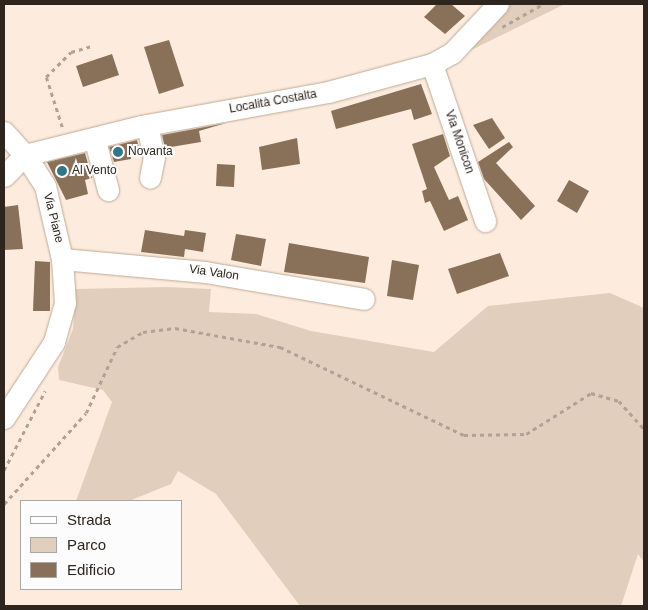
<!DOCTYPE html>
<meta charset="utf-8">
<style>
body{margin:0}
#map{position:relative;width:648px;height:610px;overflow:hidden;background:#fdecdd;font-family:Arial,sans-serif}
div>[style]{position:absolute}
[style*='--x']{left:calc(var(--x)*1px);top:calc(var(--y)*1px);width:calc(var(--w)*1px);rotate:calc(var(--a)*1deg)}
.green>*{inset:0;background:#e1cebc}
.building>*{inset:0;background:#897059}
.path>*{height:2.5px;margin-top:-1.25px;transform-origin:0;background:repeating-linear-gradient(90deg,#b0a296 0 4px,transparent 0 8px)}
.roads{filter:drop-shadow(0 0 1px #bda997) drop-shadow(0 0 1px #bda997)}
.minor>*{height:21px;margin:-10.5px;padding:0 10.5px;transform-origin:10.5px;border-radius:10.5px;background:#fff}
.dots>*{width:14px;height:14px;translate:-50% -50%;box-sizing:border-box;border:2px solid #fcfcfc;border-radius:50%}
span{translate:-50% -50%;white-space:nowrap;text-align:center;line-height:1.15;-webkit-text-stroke:4px #fcfcfc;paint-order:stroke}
.street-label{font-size:12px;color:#2d251e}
.poi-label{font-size:12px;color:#2d251e}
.left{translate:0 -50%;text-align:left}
.frame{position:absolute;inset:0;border:5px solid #2d251e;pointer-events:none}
.legend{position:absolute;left:20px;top:500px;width:162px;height:90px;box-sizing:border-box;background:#fcfcfc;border:1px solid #a9a6a3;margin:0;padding:6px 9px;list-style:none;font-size:15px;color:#2d251e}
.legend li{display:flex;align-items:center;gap:10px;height:25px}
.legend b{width:25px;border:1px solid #a9a6a3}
</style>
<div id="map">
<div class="green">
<div style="clip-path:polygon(505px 4px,565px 4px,463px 54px)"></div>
<div style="clip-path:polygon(167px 287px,211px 289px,209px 312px,256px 314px,311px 331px,434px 352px,488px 306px,610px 293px,644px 308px,644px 562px,638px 554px,621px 606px,300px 606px,216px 494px,178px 471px,171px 484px,129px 501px,76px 501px,112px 402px,103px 390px,59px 380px,58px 367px,73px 329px,76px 289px)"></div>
</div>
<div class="building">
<div style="clip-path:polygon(437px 4px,451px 4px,465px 16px,445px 34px,424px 17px)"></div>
<div style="clip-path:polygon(169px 40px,184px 86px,159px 94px,144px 47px)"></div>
<div style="clip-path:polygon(112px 54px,119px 75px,83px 87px,76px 66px)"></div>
<div style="clip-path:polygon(421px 84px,432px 114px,414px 120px,411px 109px,336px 129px,331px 111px)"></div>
<div style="clip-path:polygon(492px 118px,505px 138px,489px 149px,473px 125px)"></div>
<div style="clip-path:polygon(226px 123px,199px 131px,201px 142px,165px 148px,162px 135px)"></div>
<div style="clip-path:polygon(443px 134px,450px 156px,434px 167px,449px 200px,458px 196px,468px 220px,444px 231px,430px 201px,425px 203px,422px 191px,427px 189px,412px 144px)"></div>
<div style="clip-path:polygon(297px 138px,300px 164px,262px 170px,259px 147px)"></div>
<div style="clip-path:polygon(137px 140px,140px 152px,131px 153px,131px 159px,114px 162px,109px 147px)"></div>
<div style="clip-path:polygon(509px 142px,513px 147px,496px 163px,535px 206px,521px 220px,484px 179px,478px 162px)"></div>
<div style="clip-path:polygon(85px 153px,92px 178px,85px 180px,88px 194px,66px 200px,47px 162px)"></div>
<div style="clip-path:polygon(217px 164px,235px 165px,234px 187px,216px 186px)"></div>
<div style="clip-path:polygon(569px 180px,589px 191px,577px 213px,557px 201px)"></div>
<div style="clip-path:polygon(18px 205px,23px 249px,4px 250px,4px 207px)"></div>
<div style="clip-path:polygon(145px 230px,184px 236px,185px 230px,206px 233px,203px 252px,185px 249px,184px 257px,141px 252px)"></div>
<div style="clip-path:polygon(236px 234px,266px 239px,261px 266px,231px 260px)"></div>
<div style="clip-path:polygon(289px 243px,369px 257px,365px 283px,284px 272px)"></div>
<div style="clip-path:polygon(500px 253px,509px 276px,457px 294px,448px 269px)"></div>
<div style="clip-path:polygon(392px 260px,419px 265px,413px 300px,387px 296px)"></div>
<div style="clip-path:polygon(35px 261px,50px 262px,50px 311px,33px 311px)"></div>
</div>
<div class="path">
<div style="--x:502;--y:27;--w:47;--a:-29.3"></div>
<div style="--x:62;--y:127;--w:52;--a:-107.7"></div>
<div style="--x:46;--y:77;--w:35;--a:-45"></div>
<div style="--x:71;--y:52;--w:22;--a:-16"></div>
<div style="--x:4;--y:470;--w:89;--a:-62.6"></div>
<div style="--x:4;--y:504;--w:122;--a:-48"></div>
<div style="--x:86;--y:413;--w:73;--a:-64.8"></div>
<div style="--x:117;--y:347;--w:30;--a:-30"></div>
<div style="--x:143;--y:332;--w:32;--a:-7"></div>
<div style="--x:175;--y:328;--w:107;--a:10.3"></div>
<div style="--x:280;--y:347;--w:204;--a:25.6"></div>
<div style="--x:464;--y:435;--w:62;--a:-0.9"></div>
<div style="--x:526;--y:434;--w:77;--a:-32.2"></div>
<div style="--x:591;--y:393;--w:29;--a:16"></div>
<div style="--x:619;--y:401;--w:38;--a:48"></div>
</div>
<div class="roads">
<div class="minor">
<div style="--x:432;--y:64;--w:166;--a:71.3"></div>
<div style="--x:147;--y:125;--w:33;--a:78"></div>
<div style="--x:154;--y:157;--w:21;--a:101"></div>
<div style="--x:4;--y:132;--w:31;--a:48"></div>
<div style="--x:25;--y:155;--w:37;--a:57"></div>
<div style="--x:45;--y:186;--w:75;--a:76.9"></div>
<div style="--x:62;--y:259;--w:44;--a:86.1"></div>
<div style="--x:65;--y:303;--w:41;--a:105.8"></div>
<div style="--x:54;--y:342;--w:91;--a:123.3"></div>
<div style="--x:95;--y:141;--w:51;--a:75.1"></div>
<div style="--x:4;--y:176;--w:30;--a:-45"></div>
<div style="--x:25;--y:155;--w:120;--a:-14"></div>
<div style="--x:141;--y:126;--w:190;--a:-10.3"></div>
<div style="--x:328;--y:92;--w:108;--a:-15.1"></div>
<div style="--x:432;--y:64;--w:23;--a:-29"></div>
<div style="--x:452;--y:53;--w:67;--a:-46.8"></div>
<div style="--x:62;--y:259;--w:144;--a:5.2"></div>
<div style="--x:205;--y:272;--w:161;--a:9.6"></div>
</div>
</div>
<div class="dots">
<div style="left:118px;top:152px;background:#337786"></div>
<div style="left:62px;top:171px;background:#337786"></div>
</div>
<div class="street-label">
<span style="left:273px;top:102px;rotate:-10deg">Località Costalta</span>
<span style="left:459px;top:142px;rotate:71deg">Via Monicon</span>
<span style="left:53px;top:218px;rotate:76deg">Via Piane</span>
<span style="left:214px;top:273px;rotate:8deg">Via Valon</span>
</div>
<div class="poi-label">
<span class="left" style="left:128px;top:152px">Novanta</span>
<span class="left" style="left:72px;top:171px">Al Vento</span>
</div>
<div class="frame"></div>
<ul class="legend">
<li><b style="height:6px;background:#fff"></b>Strada</li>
<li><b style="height:14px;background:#e1cebc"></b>Parco</li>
<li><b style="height:14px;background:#897059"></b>Edificio</li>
</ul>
</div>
